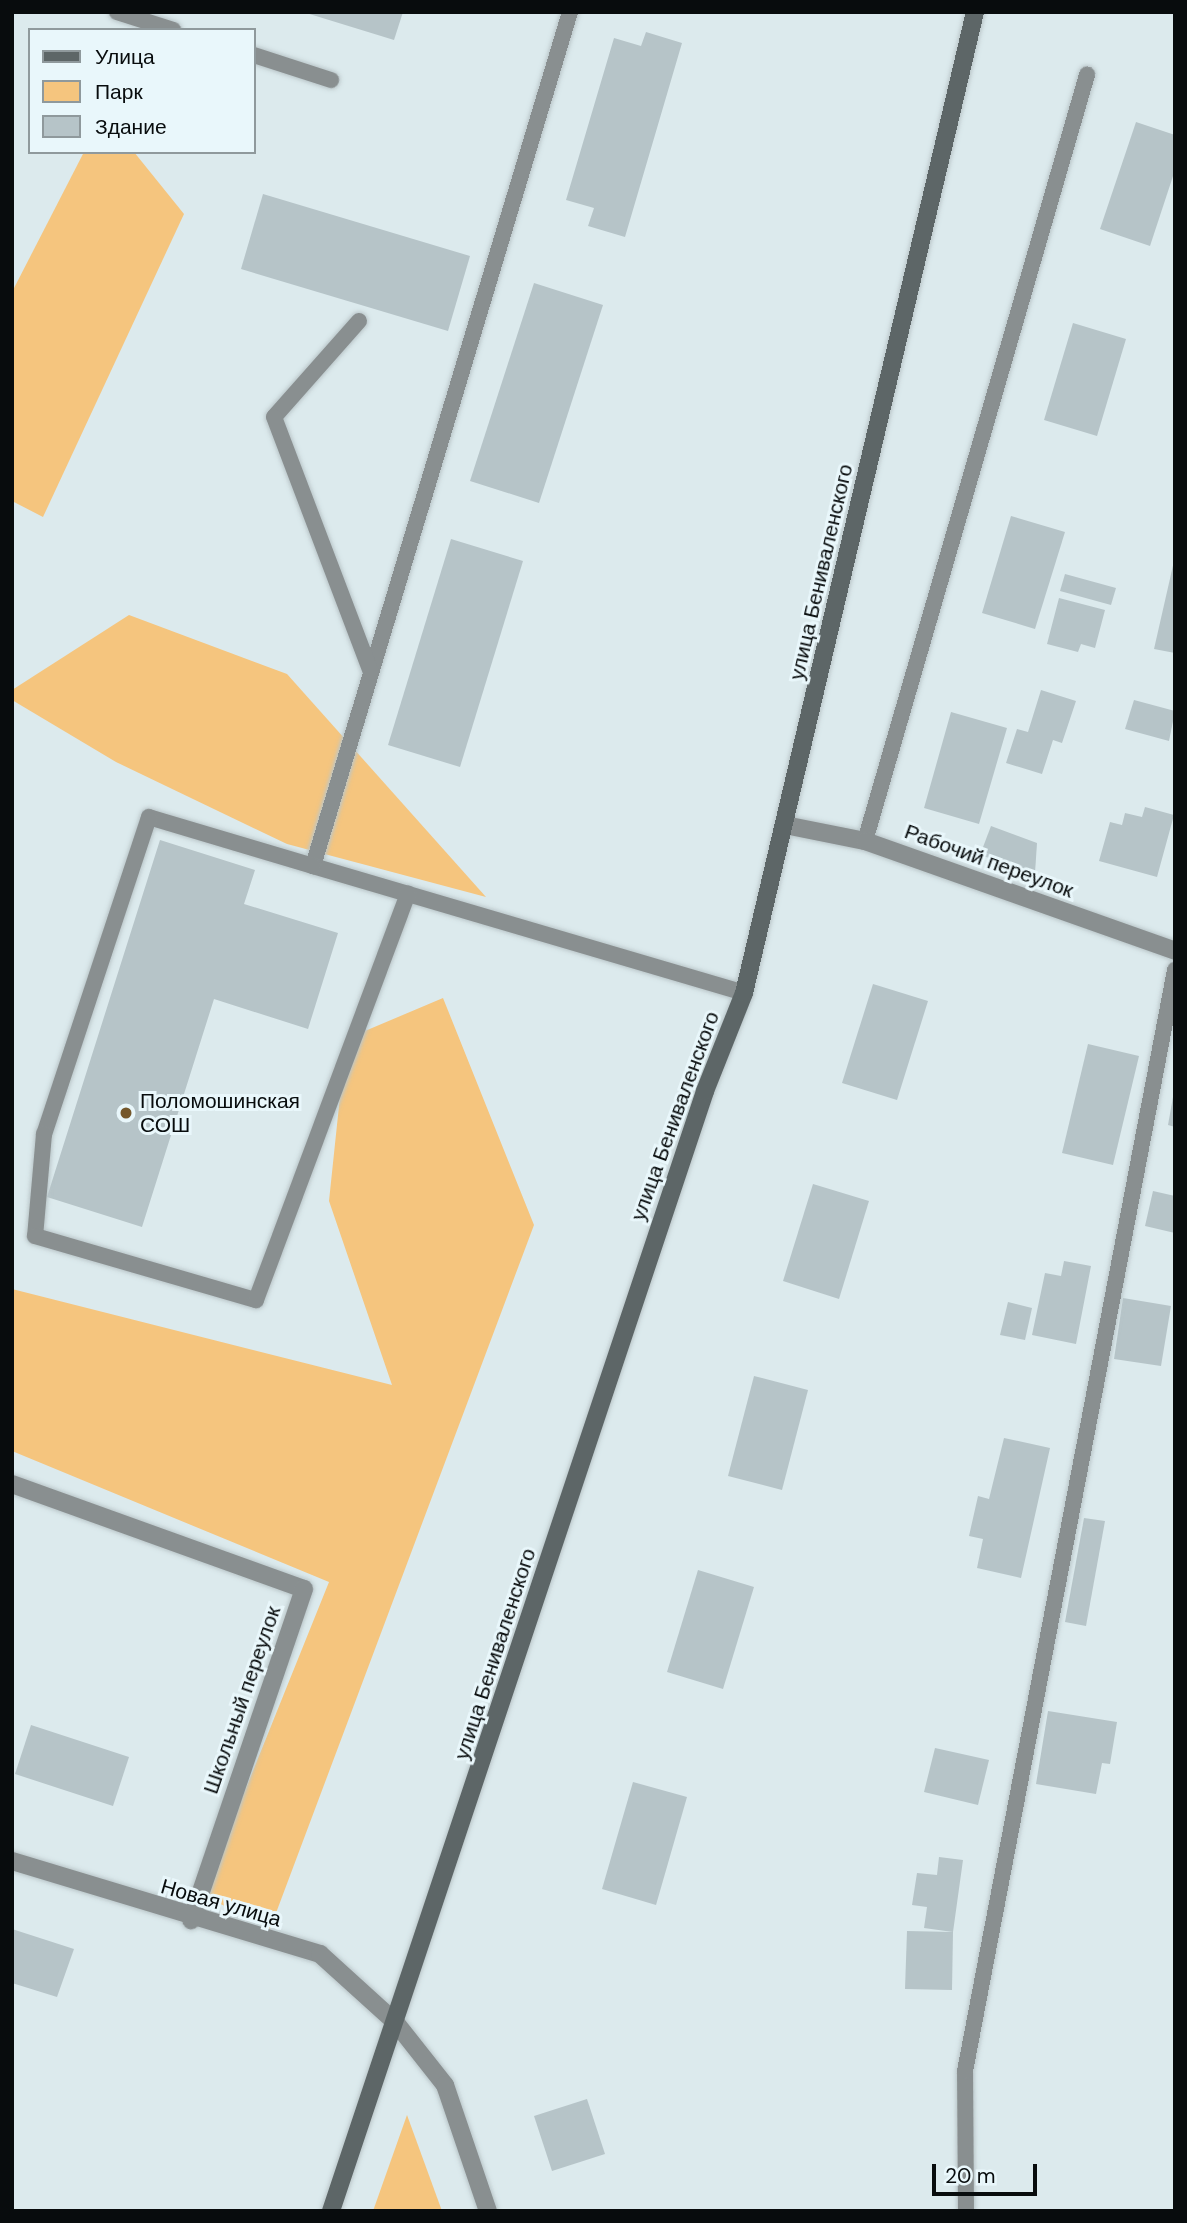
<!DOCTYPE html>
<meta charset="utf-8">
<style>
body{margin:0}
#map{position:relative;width:1187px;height:2223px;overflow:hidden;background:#dceaed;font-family:"DM Sans",sans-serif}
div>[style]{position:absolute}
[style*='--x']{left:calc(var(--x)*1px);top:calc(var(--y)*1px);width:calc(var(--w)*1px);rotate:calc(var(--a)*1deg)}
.green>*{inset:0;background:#f5c57e}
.building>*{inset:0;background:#b6c4c8}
.roads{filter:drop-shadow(0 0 2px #bac6c9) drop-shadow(0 0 2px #bac6c9)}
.lane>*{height:16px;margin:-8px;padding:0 8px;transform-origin:8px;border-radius:8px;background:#898f90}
.street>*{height:18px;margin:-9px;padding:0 9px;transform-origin:9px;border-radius:9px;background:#898f90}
.secondary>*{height:18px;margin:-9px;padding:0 9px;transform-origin:9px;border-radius:9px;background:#5d6667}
.dots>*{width:19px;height:19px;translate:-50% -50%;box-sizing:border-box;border:4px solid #e9f7fb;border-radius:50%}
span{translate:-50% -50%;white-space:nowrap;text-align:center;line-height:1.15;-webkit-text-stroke:6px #e9f7fb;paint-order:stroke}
.street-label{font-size:21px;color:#080c0d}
.poi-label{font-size:21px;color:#080c0d}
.left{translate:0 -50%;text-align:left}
.frame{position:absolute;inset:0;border:14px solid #080c0d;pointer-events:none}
.legend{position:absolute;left:28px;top:28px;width:228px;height:126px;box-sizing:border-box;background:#e9f7fb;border:2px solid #8f999c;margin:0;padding:9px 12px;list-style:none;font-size:21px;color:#080c0d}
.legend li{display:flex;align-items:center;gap:14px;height:35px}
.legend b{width:35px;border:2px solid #8f999c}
.scale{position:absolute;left:932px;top:2164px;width:105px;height:32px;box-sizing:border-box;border:4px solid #080c0d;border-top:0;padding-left:9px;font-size:21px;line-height:24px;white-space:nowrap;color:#080c0d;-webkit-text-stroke:5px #e9f7fb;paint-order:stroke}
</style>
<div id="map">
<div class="green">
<div style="clip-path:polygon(84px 152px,134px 152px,184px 214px,43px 517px,12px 501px,12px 292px)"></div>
<div style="clip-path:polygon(129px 615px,287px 674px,486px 897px,287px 844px,116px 762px,12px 700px,12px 690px)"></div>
<div style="clip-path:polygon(443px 998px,534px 1225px,270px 1929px,203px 1895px,329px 1582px,12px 1451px,12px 1289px,392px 1385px,329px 1201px,346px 1039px)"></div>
<div style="clip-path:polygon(407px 2115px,442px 2211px,373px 2211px)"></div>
</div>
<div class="building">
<div style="clip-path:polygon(303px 12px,403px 12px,394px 40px)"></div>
<div style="clip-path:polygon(646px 32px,682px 43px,625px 237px,588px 226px,594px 208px,566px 200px,614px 38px,641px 46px)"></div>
<div style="clip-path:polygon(1136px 122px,1175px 135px,1175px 170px,1150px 246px,1100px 229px)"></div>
<div style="clip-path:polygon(263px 194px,470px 256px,448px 331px,241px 269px)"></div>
<div style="clip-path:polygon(534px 283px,603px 305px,539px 503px,470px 481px)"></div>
<div style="clip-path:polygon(1073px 323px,1126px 339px,1097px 436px,1044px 420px)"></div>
<div style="clip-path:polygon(1011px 516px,1065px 532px,1035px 629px,982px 613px)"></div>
<div style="clip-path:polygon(451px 539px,523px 561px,460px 767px,388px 745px)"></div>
<div style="clip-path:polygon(1174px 561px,1175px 561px,1175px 653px,1154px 649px)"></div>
<div style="clip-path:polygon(1065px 574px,1116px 588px,1111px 605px,1060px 591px)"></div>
<div style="clip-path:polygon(1059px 598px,1105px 610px,1095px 648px,1081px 644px,1078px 652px,1047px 644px)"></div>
<div style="clip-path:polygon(1041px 690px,1076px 701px,1062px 743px,1053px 740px,1042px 774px,1006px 763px,1017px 729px,1028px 732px)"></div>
<div style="clip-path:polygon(1134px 700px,1175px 711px,1169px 741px,1125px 729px)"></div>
<div style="clip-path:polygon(951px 712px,1007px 728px,979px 824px,924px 808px)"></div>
<div style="clip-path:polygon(1145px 807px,1174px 815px,1157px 877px,1099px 861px,1110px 822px,1122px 825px,1125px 813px,1142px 817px)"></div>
<div style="clip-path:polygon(991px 826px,1037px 843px,1035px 873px,980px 855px)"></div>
<div style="clip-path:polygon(160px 840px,255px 870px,244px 904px,338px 933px,308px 1029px,214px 999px,142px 1227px,47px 1197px)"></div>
<div style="clip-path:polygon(873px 984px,928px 1001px,897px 1100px,842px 1083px)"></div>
<div style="clip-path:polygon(1088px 1044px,1139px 1056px,1113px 1165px,1062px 1153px)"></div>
<div style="clip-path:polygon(1173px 1097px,1175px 1097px,1175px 1127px,1168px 1125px)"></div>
<div style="clip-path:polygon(813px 1184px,869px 1201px,839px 1299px,783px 1281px)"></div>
<div style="clip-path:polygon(1153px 1191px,1175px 1196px,1175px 1233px,1145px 1226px)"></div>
<div style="clip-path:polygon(1064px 1261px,1091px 1266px,1076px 1344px,1032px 1335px,1045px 1273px,1061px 1276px)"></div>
<div style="clip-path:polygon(1123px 1298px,1171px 1306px,1161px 1366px,1114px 1359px)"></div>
<div style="clip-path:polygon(1008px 1302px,1032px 1308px,1025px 1340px,1000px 1335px)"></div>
<div style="clip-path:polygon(754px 1376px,808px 1390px,782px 1490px,728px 1476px)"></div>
<div style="clip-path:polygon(1004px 1438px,1050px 1448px,1021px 1578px,977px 1568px,983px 1539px,969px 1536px,978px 1496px,989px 1499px)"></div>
<div style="clip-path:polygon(1084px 1518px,1105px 1521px,1086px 1626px,1065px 1622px)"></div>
<div style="clip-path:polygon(698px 1570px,754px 1587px,723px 1689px,667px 1672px)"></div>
<div style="clip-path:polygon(1048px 1711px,1117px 1722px,1110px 1764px,1102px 1763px,1096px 1794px,1036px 1784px)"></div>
<div style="clip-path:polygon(31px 1725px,129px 1757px,113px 1806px,15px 1774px)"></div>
<div style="clip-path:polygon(935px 1748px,989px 1760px,978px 1805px,924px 1792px)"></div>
<div style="clip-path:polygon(633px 1782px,687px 1797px,656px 1905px,602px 1889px)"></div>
<div style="clip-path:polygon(939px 1857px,963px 1860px,953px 1932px,924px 1928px,927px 1907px,912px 1905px,917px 1873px,937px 1875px)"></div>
<div style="clip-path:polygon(12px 1929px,74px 1949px,57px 1997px,12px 1983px)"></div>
<div style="clip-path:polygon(907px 1931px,953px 1932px,952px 1990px,905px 1989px)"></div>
<div style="clip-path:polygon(587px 2099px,605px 2154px,552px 2171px,534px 2116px)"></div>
</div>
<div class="roads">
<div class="lane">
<div style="--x:117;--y:12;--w:59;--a:17.8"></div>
<div style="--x:570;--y:12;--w:892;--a:106.75"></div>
<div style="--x:313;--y:866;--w:449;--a:16.4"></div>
<div style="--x:254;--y:55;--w:81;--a:18"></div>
<div style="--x:359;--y:321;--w:128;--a:131.5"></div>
<div style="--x:274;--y:417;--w:273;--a:69.2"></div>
<div style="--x:865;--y:841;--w:798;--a:-73.84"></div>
<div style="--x:313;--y:866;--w:171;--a:-163.4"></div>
<div style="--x:149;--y:817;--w:334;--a:108.3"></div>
<div style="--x:44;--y:1134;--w:102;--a:95"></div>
<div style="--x:35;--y:1236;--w:230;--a:16.2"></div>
<div style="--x:256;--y:1300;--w:434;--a:-69.5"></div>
<div style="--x:966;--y:2211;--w:140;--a:-90.4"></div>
<div style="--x:965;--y:2071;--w:1121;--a:-79.2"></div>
</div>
<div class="street">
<div style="--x:785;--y:825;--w:82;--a:11.3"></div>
<div style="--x:865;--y:841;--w:329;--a:19.5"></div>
<div style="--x:12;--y:1484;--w:310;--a:19.8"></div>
<div style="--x:304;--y:1589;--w:350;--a:108.8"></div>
<div style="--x:12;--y:1861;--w:322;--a:16.8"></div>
<div style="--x:320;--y:1954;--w:103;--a:42.2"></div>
<div style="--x:396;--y:2023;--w:79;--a:51.7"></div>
<div style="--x:445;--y:2085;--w:133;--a:71.2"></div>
</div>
<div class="secondary">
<div style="--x:331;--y:2211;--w:1181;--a:-71.53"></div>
<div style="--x:705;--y:1091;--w:105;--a:-68.3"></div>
<div style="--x:744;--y:993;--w:1008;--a:-76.75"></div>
</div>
</div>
<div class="dots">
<div style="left:126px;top:1113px;background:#74572b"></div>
</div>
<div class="street-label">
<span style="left:821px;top:572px;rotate:-77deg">улица Бениваленского</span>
<span style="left:989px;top:861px;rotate:20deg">Рабочий переулок</span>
<span style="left:675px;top:1116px;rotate:-70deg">улица Бениваленского</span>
<span style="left:495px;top:1654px;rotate:-72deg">улица Бениваленского</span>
<span style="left:242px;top:1700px;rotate:-71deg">Школьный переулок</span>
<span style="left:221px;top:1903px;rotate:16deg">Новая улица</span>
</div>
<div class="poi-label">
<span class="left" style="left:140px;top:1113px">Поломошинская<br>СОШ</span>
</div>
<div class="frame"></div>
<ul class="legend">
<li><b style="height:9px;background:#5d6667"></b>Улица</li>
<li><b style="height:19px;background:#f5c57e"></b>Парк</li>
<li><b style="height:19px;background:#b6c4c8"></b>Здание</li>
</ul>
<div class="scale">20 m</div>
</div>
